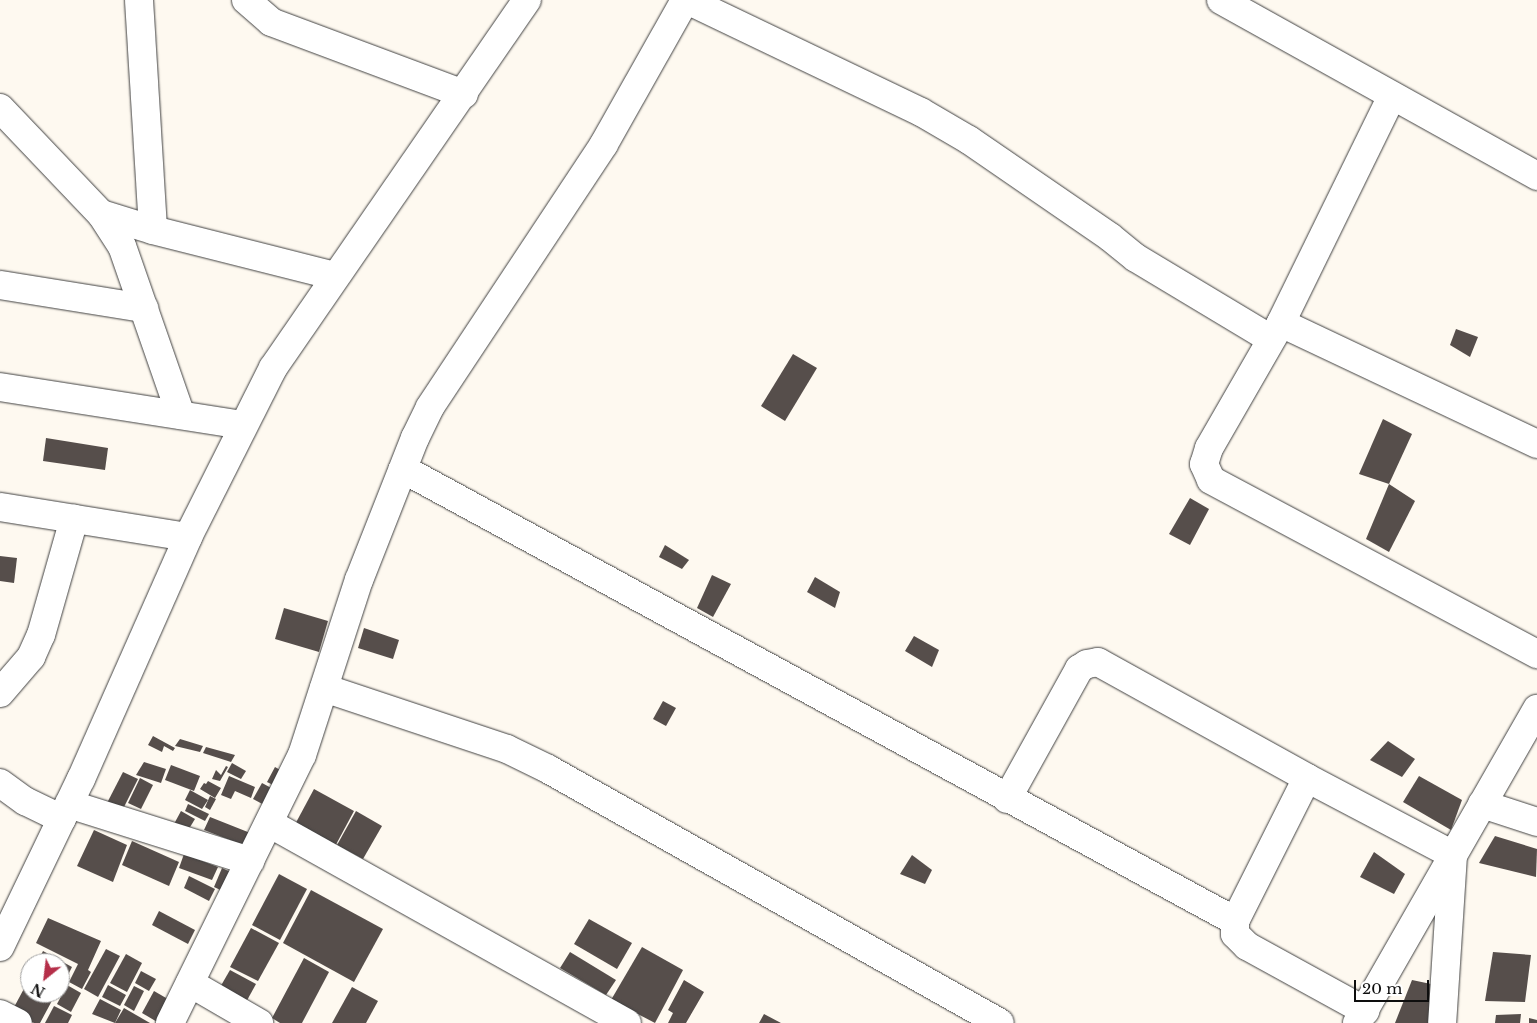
<!DOCTYPE html>
<style>
body{margin:0}
#map{position:relative;width:1537px;height:1023px;overflow:hidden;background:#fef9f0;font-family:"Libre Baskerville",serif}
div>[style]{position:absolute}
[style*='--x']{left:calc(var(--x)*1px);top:calc(var(--y)*1px);width:calc(var(--w)*1px);rotate:calc(var(--a)*1deg)}
.building>*{inset:0;background:#564e4b}
.roads{filter:drop-shadow(0 0 1px #414141) drop-shadow(0 0 1px #414141)}
.minor>*{height:28px;margin:-14px;padding:0 14px;transform-origin:14px;border-radius:14px;background:#fff}
.tertiary>*{height:28px;margin:-14px;padding:0 14px;transform-origin:14px;border-radius:14px;background:#fff}
span{translate:-50% -50%;white-space:nowrap;text-align:center;line-height:1.15;-webkit-text-stroke:5px #fff;paint-order:stroke}
.north{position:absolute;left:20px;top:953px;width:50px;height:50px;box-sizing:border-box;background:#fff;border:1px solid #9f9f9f;border-radius:50%;rotate:209deg;font-size:14px;font-weight:700;line-height:20px;text-align:center;color:#0e0e0e}
.north::after{content:'';display:block;margin:auto;width:18px;height:22px;background:#b52f49;clip-path:polygon(50% 0,100% 100%,50% 72%,0 100%)}
.scale{position:absolute;left:1354px;top:980px;width:75px;height:22px;box-sizing:border-box;border:2px solid #0e0e0e;border-top:0;padding-left:6px;font-size:15px;line-height:18px;white-space:nowrap;color:#0e0e0e;-webkit-text-stroke:4px #fff;paint-order:stroke}
</style>
<div id="map">
<div class="building">
<div style="clip-path:polygon(1456px 329px,1478px 337px,1470px 357px,1450px 345px)"></div>
<div style="clip-path:polygon(793px 354px,817px 368px,785px 421px,761px 406px)"></div>
<div style="clip-path:polygon(1383px 419px,1412px 434px,1389px 484px,1359px 474px)"></div>
<div style="clip-path:polygon(46px 438px,108px 448px,105px 470px,43px 461px)"></div>
<div style="clip-path:polygon(1389px 484px,1415px 501px,1389px 552px,1366px 539px)"></div>
<div style="clip-path:polygon(1190px 498px,1209px 509px,1190px 545px,1169px 534px)"></div>
<div style="clip-path:polygon(665px 545px,689px 560px,682px 569px,659px 557px)"></div>
<div style="clip-path:polygon(0 556px,17px 558px,14px 583px,0 581px)"></div>
<div style="clip-path:polygon(712px 575px,731px 584px,713px 617px,697px 608px)"></div>
<div style="clip-path:polygon(815px 577px,840px 592px,835px 608px,807px 592px)"></div>
<div style="clip-path:polygon(284px 608px,328px 621px,319px 652px,275px 639px)"></div>
<div style="clip-path:polygon(364px 628px,399px 640px,393px 659px,358px 648px)"></div>
<div style="clip-path:polygon(914px 636px,939px 650px,932px 667px,905px 651px)"></div>
<div style="clip-path:polygon(663px 701px,676px 708px,666px 726px,653px 719px)"></div>
<div style="clip-path:polygon(153px 736px,175px 748px,173px 751px,164px 746px,162px 752px,148px 745px)"></div>
<div style="clip-path:polygon(180px 739px,203px 746px,200px 752px,175px 746px)"></div>
<div style="clip-path:polygon(1388px 741px,1415px 759px,1402px 777px,1370px 760px)"></div>
<div style="clip-path:polygon(206px 747px,235px 755px,231px 762px,203px 753px)"></div>
<div style="clip-path:polygon(144px 762px,166px 769px,161px 783px,136px 775px)"></div>
<div style="clip-path:polygon(232px 763px,246px 771px,241px 779px,227px 772px)"></div>
<div style="clip-path:polygon(171px 765px,200px 776px,194px 791px,165px 780px)"></div>
<div style="clip-path:polygon(226px 766px,228px 767px,220px 781px,212px 779px,216px 770px,221px 775px)"></div>
<div style="clip-path:polygon(275px 767px,282px 771px,275px 786px,267px 782px)"></div>
<div style="clip-path:polygon(123px 772px,138px 779px,122px 811px,107px 803px)"></div>
<div style="clip-path:polygon(229px 776px,255px 787px,251px 798px,235px 791px,231px 799px,221px 795px)"></div>
<div style="clip-path:polygon(1419px 776px,1462px 800px,1451px 830px,1403px 802px)"></div>
<div style="clip-path:polygon(140px 778px,153px 785px,141px 809px,128px 803px)"></div>
<div style="clip-path:polygon(208px 781px,221px 788px,215px 798px,200px 789px,204px 783px,206px 784px)"></div>
<div style="clip-path:polygon(262px 783px,275px 790px,266px 806px,253px 799px)"></div>
<div style="clip-path:polygon(314px 789px,354px 811px,332px 852px,292px 830px)"></div>
<div style="clip-path:polygon(190px 790px,208px 800px,202px 809px,185px 800px)"></div>
<div style="clip-path:polygon(210px 796px,216px 799px,210px 810px,205px 807px)"></div>
<div style="clip-path:polygon(188px 804px,209px 814px,205px 821px,185px 811px)"></div>
<div style="clip-path:polygon(181px 811px,195px 819px,187px 832px,174px 824px)"></div>
<div style="clip-path:polygon(356px 811px,382px 826px,363px 859px,337px 845px)"></div>
<div style="clip-path:polygon(210px 817px,258px 836px,249px 857px,227px 847px,230px 840px,204px 830px)"></div>
<div style="clip-path:polygon(94px 830px,127px 845px,113px 882px,77px 866px)"></div>
<div style="clip-path:polygon(1495px 836px,1537px 849px,1536px 877px,1479px 863px)"></div>
<div style="clip-path:polygon(132px 841px,179px 862px,169px 886px,122px 865px)"></div>
<div style="clip-path:polygon(1374px 852px,1405px 874px,1394px 894px,1360px 877px)"></div>
<div style="clip-path:polygon(184px 854px,218px 867px,212px 880px,179px 868px)"></div>
<div style="clip-path:polygon(912px 855px,932px 870px,925px 884px,900px 874px)"></div>
<div style="clip-path:polygon(222px 868px,237px 875px,229px 894px,214px 887px)"></div>
<div style="clip-path:polygon(279px 874px,307px 889px,280px 940px,252px 925px)"></div>
<div style="clip-path:polygon(189px 876px,215px 889px,209px 901px,184px 888px)"></div>
<div style="clip-path:polygon(311px 890px,383px 929px,354px 982px,283px 943px)"></div>
<div style="clip-path:polygon(159px 911px,195px 930px,188px 944px,152px 925px)"></div>
<div style="clip-path:polygon(48px 918px,101px 941px,88px 970px,91px 972px,82px 989px,69px 982px,78px 964px,36px 943px)"></div>
<div style="clip-path:polygon(589px 919px,632px 943px,617px 969px,574px 944px)"></div>
<div style="clip-path:polygon(251px 928px,279px 943px,258px 981px,230px 967px)"></div>
<div style="clip-path:polygon(642px 947px,683px 970px,655px 1023px,611px 1000px)"></div>
<div style="clip-path:polygon(106px 949px,120px 956px,98px 997px,84px 989px)"></div>
<div style="clip-path:polygon(43px 951px,72px 967px,60px 991px,60px 963px,37px 963px)"></div>
<div style="clip-path:polygon(570px 952px,616px 980px,606px 995px,560px 968px)"></div>
<div style="clip-path:polygon(1493px 952px,1531px 955px,1525px 1002px,1485px 1001px)"></div>
<div style="clip-path:polygon(126px 954px,142px 963px,127px 992px,110px 983px)"></div>
<div style="clip-path:polygon(304px 958px,329px 972px,302px 1023px,280px 1023px,272px 1018px)"></div>
<div style="clip-path:polygon(230px 970px,256px 984px,245px 1004px,219px 989px)"></div>
<div style="clip-path:polygon(141px 971px,156px 979px,149px 991px,135px 983px)"></div>
<div style="clip-path:polygon(684px 980px,704px 992px,686px 1023px,668px 1023px,673px 1013px,668px 1010px)"></div>
<div style="clip-path:polygon(1412px 980px,1431px 984px,1430px 1023px,1395px 1023px)"></div>
<div style="clip-path:polygon(27px 983px,30px 984px,30px 993px,47px 993px,54px 997px,40px 1023px,34px 1023px,12px 1011px)"></div>
<div style="clip-path:polygon(67px 985px,81px 993px,71px 1012px,57px 1004px)"></div>
<div style="clip-path:polygon(108px 985px,126px 995px,120px 1006px,102px 997px)"></div>
<div style="clip-path:polygon(134px 986px,144px 991px,134px 1011px,124px 1005px)"></div>
<div style="clip-path:polygon(352px 987px,378px 1001px,366px 1023px,332px 1023px)"></div>
<div style="clip-path:polygon(154px 991px,173px 1002px,159px 1023px,142px 1013px)"></div>
<div style="clip-path:polygon(100px 999px,121px 1010px,115px 1023px,92px 1014px)"></div>
<div style="clip-path:polygon(54px 1006px,72px 1015px,68px 1023px,45px 1023px)"></div>
<div style="clip-path:polygon(124px 1008px,150px 1023px,115px 1023px)"></div>
<div style="clip-path:polygon(764px 1014px,781px 1023px,759px 1023px)"></div>
<div style="clip-path:polygon(1521px 1014px,1520px 1023px,1495px 1023px,1496px 1015px)"></div>
<div style="clip-path:polygon(1529px 1018px,1537px 1020px,1537px 1023px,1529px 1023px)"></div>
</div>
<div class="roads">
<div class="minor">
<div style="--x:139;--y:0;--w:230;--a:86.5"></div>
<div style="--x:246;--y:0;--w:33;--a:41"></div>
<div style="--x:271;--y:22;--w:206;--a:20.5"></div>
<div style="--x:687;--y:0;--w:259;--a:25.6"></div>
<div style="--x:921;--y:112;--w:56;--a:30.3"></div>
<div style="--x:969;--y:140;--w:171;--a:34.5"></div>
<div style="--x:1110;--y:237;--w:33;--a:39"></div>
<div style="--x:1136;--y:258;--w:157;--a:31"></div>
<div style="--x:1221;--y:0;--w:362;--a:29.1"></div>
<div style="--x:1392;--y:96;--w:253;--a:116.1"></div>
<div style="--x:1281;--y:323;--w:144;--a:119.9"></div>
<div style="--x:1209;--y:448;--w:17;--a:107"></div>
<div style="--x:1204;--y:464;--w:17;--a:66"></div>
<div style="--x:1211;--y:480;--w:370;--a:28.1"></div>
<div style="--x:0;--y:108;--w:146;--a:46.4"></div>
<div style="--x:101;--y:214;--w:38;--a:57"></div>
<div style="--x:122;--y:246;--w:179;--a:70.8"></div>
<div style="--x:101;--y:214;--w:54;--a:17.1"></div>
<div style="--x:153;--y:230;--w:188;--a:14.2"></div>
<div style="--x:0;--y:285;--w:146;--a:9.1"></div>
<div style="--x:1281;--y:323;--w:283;--a:25.3"></div>
<div style="--x:0;--y:387;--w:246;--a:8.9"></div>
<div style="--x:403;--y:469;--w:947;--a:28.51"></div>
<div style="--x:0;--y:507;--w:190;--a:9.1"></div>
<div style="--x:324;--y:688;--w:193;--a:18.4"></div>
<div style="--x:507;--y:749;--w:46;--a:26"></div>
<div style="--x:548;--y:769;--w:518;--a:29.33"></div>
<div style="--x:0;--y:693;--w:48;--a:-49.3"></div>
<div style="--x:31;--y:657;--w:24;--a:-66"></div>
<div style="--x:41;--y:635;--w:121;--a:-74.1"></div>
<div style="--x:1307;--y:778;--w:160;--a:116.7"></div>
<div style="--x:1235;--y:921;--w:13;--a:90"></div>
<div style="--x:1235;--y:934;--w:17;--a:45"></div>
<div style="--x:1247;--y:946;--w:135;--a:28.8"></div>
<div style="--x:0;--y:783;--w:31;--a:36"></div>
<div style="--x:25;--y:801;--w:41;--a:25.9"></div>
<div style="--x:1007;--y:799;--w:149;--a:-61"></div>
<div style="--x:1079;--y:669;--w:9;--a:-32"></div>
<div style="--x:1087;--y:664;--w:11;--a:-10"></div>
<div style="--x:1098;--y:662;--w:239;--a:29"></div>
<div style="--x:1307;--y:778;--w:165;--a:27.8"></div>
<div style="--x:1453;--y:855;--w:168;--a:93.7"></div>
<div style="--x:69;--y:804;--w:190;--a:17.5"></div>
<div style="--x:1482;--y:804;--w:58;--a:18.1"></div>
<div style="--x:269;--y:823;--w:410;--a:29.2"></div>
<div style="--x:190;--y:983;--w:80;--a:30.1"></div>
<div style="--x:0;--y:1014;--w:20;--a:27"></div>
<div style="--x:170;--y:1023;--w:299;--a:-63.8"></div>
<div style="--x:302;--y:755;--w:184;--a:-72"></div>
<div style="--x:359;--y:580;--w:153;--a:-68.5"></div>
<div style="--x:415;--y:438;--w:34;--a:-64"></div>
<div style="--x:430;--y:407;--w:315;--a:-56.5"></div>
<div style="--x:604;--y:144;--w:165;--a:-60.6"></div>
<div style="--x:1357;--y:1023;--w:362;--a:-60.2"></div>
</div>
<div class="tertiary">
<div style="--x:0;--y:947;--w:187;--a:-64.3"></div>
<div style="--x:81;--y:779;--w:265;--a:-66.1"></div>
<div style="--x:188;--y:537;--w:189;--a:-63.3"></div>
<div style="--x:273;--y:368;--w:447;--a:-55.4"></div>
</div>
</div>
<div class="north">N</div>
<div class="scale">20 m</div>
</div>
